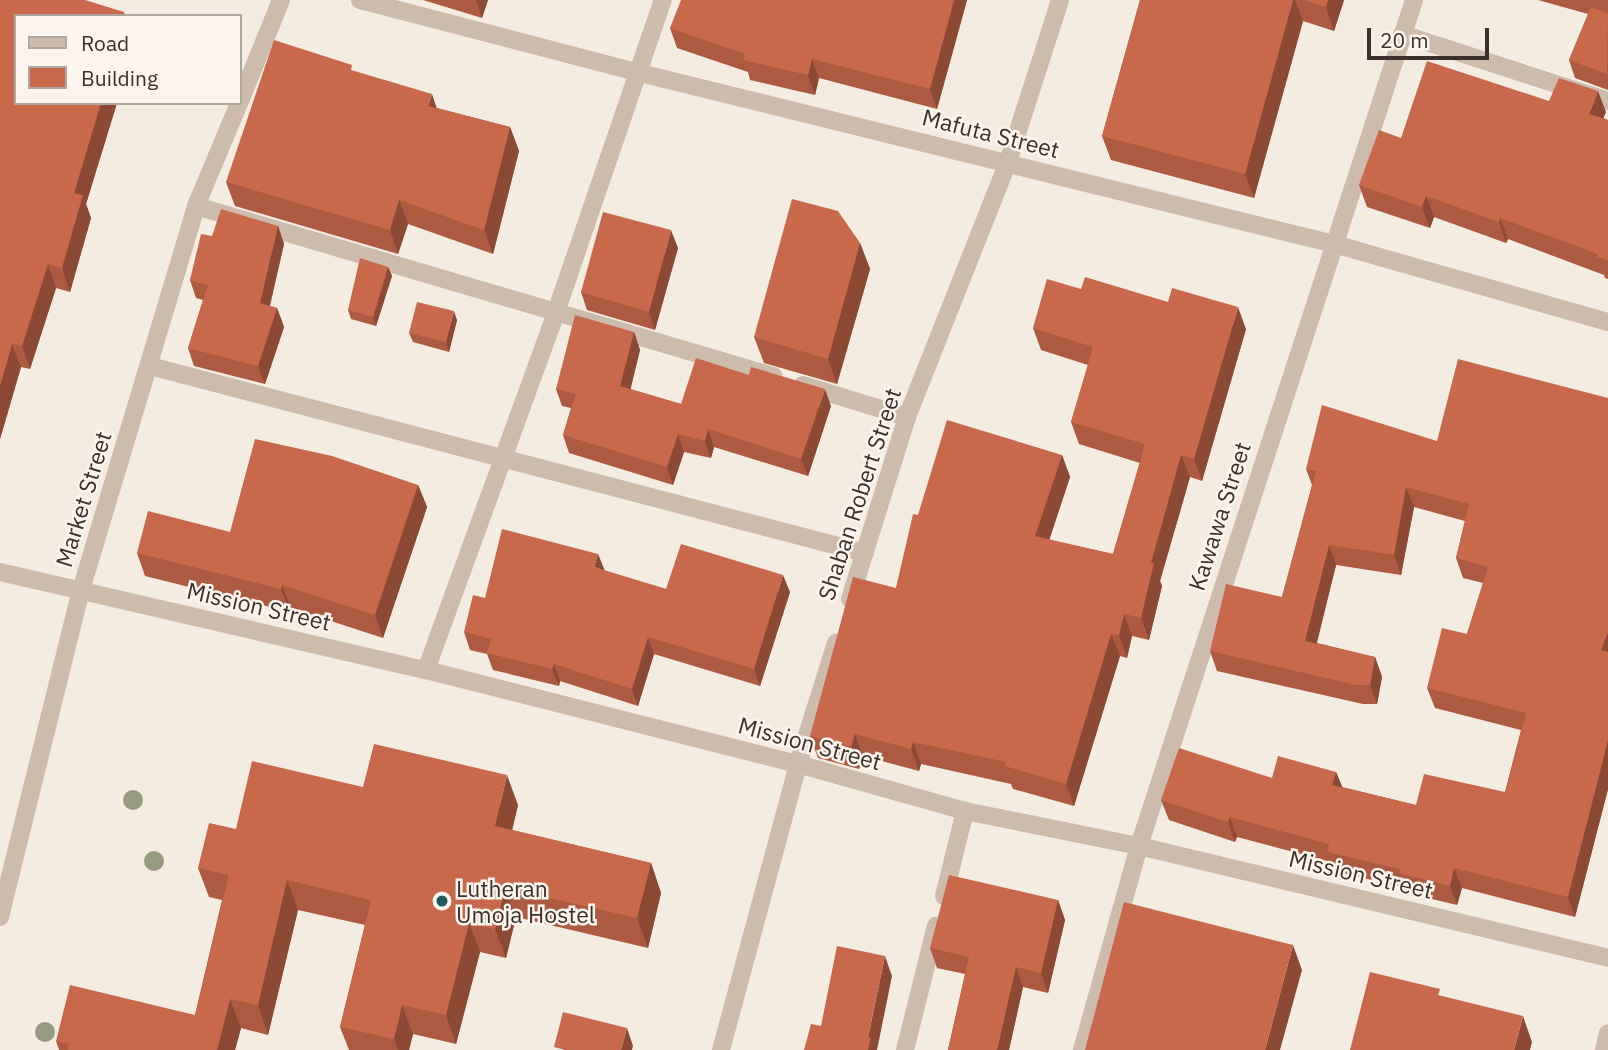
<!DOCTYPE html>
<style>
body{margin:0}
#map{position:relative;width:1608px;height:1050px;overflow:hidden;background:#f4ebe1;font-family:"IBM Plex Sans",sans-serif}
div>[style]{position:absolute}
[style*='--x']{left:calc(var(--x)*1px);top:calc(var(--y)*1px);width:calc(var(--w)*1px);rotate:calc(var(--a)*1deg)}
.minor>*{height:18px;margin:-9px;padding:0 9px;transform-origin:9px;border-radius:9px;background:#cdbbac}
.tertiary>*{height:18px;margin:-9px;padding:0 9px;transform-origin:9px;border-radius:9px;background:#cdbbac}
.trees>*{width:20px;height:20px;margin:-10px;border-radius:50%;background:#969b7f}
.wall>*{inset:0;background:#ac5a40}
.shaded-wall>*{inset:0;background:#8c4a34}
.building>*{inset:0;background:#c8694b}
.dots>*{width:19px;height:19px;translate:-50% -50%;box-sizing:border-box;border:4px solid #fbf5ee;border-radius:50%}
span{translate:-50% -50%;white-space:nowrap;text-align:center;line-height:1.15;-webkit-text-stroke:5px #fbf5ee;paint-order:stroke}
.street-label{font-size:23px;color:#3b302b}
.poi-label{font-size:23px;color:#3b302b}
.left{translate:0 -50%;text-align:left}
.legend{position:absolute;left:14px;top:14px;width:228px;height:91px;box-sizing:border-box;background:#fbf5ee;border:2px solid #aea6a0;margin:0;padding:9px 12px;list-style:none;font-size:21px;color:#3b302b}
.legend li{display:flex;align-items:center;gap:14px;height:35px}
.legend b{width:35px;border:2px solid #aea6a0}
.scale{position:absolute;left:1367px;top:28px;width:122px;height:32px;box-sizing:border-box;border:4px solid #3b302b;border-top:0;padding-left:9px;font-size:21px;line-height:24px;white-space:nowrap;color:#3b302b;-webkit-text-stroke:5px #fbf5ee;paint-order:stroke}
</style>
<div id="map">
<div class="minor">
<div style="--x:1402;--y:34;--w:217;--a:18"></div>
<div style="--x:196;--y:206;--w:602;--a:16.42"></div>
<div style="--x:150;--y:366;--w:739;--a:14.66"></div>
<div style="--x:803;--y:385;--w:109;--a:17.1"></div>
<div style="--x:0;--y:572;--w:437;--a:13"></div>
<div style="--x:426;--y:670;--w:384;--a:14.2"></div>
<div style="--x:798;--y:764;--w:173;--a:15.7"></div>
<div style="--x:965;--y:811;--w:177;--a:11.4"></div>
<div style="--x:1139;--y:846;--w:482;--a:13.4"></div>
<div style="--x:850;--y:599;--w:191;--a:-72.6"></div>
<div style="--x:907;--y:417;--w:274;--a:-68.4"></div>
<div style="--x:1008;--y:162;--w:170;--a:-72.2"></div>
<div style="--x:426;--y:670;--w:381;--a:-70"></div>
<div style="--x:556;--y:312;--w:330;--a:-71.1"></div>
<div style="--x:944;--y:896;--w:88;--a:-76.1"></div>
<div style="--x:721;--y:1050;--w:296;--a:-74.9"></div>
<div style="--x:798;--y:764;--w:127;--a:-72.6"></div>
<div style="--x:905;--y:1050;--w:128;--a:-76"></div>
<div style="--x:1082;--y:1050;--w:212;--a:-74.4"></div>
<div style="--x:1139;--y:846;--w:890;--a:-71.99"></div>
<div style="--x:1604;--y:1050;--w:17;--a:-77"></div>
</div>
<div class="tertiary">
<div style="--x:360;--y:0;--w:289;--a:14.6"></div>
<div style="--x:640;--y:73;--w:715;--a:13.84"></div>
<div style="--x:1334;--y:244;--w:285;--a:15.9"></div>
<div style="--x:240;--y:101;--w:109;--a:-67.9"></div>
<div style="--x:0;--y:917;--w:337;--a:-76.1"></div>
<div style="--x:81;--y:590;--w:401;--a:-73.3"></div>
<div style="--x:196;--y:206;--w:112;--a:-67.3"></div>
</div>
<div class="trees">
<div style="left:133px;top:800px"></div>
<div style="left:154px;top:861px"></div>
<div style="left:45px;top:1032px"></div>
</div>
<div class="wall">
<div style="clip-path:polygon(0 0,124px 12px,125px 16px,16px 16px,16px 103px,117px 103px,86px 204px,91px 218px,70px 292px,56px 288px,30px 369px,21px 367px,0 439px)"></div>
<div style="clip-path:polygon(423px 0,488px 0,482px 18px)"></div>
<div style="clip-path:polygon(967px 0,937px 109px,819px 78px,815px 95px,750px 80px,748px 72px,677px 48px,670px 28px)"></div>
<div style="clip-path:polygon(1140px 0,1344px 0,1334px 31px,1303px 21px,1254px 198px,1111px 160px,1102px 136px)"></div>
<div style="clip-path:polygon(1538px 0,1608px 0,1608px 90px,1575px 78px,1569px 60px,1588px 14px)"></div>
<div style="clip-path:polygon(354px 71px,437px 108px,510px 127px,519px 151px,493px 254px,408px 224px,398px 254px,235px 206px,226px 182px)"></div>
<div style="clip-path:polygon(1549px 101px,1606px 112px,1603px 118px,1608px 120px,1608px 279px,1605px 278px,1604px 275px,1508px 239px,1506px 243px,1434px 217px,1430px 228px,1367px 207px,1359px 185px,1401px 138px)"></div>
<div style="clip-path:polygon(278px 226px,284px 244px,270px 306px,277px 308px,284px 327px,265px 384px,194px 366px,188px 348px,203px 300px,196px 298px,190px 280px,212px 236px)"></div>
<div style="clip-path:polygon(860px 243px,870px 269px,837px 384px,764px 363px,754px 337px)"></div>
<div style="clip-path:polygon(678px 248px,655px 330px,587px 310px,581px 292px)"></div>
<div style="clip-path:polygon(388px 267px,392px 276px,376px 326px,351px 319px,348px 310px)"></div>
<div style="clip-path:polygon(1081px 289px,1246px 329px,1202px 481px,1190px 477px,1160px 581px,1162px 586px,1149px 640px,1132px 636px,1127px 658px,1120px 656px,1074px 806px,1013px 789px,1011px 784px,921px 764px,919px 771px,863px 756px,859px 769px,818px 758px,810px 736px,896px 588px,918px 515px,1062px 455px,1070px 477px,1049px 540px,1113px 554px,1140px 463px,1079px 444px,1071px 422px,1088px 365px,1041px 350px,1033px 328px)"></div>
<div style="clip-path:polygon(457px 320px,449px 352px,413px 342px,409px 333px)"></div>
<div style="clip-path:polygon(634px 332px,640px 350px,630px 389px,681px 404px,831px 406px,808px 476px,714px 447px,711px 458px,684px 452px,673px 485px,569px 453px,563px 435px,571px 408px,562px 406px,556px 389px)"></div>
<div style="clip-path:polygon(1608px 398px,1608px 789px,1575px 917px,1462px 888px,1457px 905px,1407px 893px,1405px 888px,1334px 871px,1331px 862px,1237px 837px,1235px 842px,1169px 820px,1161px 800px,1272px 778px,1336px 772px,1342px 787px,1416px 805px,1505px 792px,1521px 730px,1435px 708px,1427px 688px,1467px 634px,1483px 583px,1463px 578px,1456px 558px,1465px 521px,1414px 507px,1401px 575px,1336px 565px,1317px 643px,1375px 657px,1382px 677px,1377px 704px,1363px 704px,1217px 671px,1210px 651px,1282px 597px,1312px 485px,1306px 469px,1437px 441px)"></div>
<div style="clip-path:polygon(418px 485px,427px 507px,383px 638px,291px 608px,290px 612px,145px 576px,137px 553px,230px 532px)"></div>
<div style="clip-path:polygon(605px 571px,666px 589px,790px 592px,760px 686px,654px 654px,638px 706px,560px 681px,559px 686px,493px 670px,487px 654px,470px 650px,464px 632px,485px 598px)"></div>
<div style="clip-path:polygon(363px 787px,518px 805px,512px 830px,651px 863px,661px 893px,648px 948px,516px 917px,506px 958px,480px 952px,456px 1044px,413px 1034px,409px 1050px,349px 1050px,340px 1027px,365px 925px,298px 910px,268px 1035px,241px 1028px,235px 1050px,59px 1050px,56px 1041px,195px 1015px,222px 900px,209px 897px,198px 868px,236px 829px)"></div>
<div style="clip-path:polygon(1058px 900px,1065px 920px,1048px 993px,1023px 987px,1009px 1050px,948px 1050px,965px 974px,937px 968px,930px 948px)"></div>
</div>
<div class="shaded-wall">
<div style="clip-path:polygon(476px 0,488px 0,482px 18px)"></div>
<div style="clip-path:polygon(954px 0,967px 0,937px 109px,930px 89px)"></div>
<div style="clip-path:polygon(1293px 0,1295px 0,1303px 21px,1254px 198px,1245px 174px)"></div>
<div style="clip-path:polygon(1328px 0,1344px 0,1334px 31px,1326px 7px)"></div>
<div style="clip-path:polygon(812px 59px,819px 78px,815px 95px,808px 75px)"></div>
<div style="clip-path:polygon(1598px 91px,1606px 112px,1596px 135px,1589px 114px)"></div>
<div style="clip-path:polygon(432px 94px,440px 118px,428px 106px)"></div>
<div style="clip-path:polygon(101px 103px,117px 103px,86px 204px,91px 218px,70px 292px,62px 268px,74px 193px)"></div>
<div style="clip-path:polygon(510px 127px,519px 151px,493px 254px,484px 230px)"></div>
<div style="clip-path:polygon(1426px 196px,1434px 217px,1430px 228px,1422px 207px)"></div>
<div style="clip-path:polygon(399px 200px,408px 224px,398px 254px,390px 230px)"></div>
<div style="clip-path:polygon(1500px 218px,1508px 239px,1506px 243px,1499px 222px)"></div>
<div style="clip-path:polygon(278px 226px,284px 244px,266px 321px,260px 303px)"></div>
<div style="clip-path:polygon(671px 230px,678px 248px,655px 330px,649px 312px)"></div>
<div style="clip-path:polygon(860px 243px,870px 269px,837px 384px,828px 359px)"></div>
<div style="clip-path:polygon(48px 264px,56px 288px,30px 369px,22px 346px)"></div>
<div style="clip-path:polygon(388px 267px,392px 276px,376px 326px,373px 317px)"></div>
<div style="clip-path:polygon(1238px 307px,1246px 329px,1202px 481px,1194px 459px)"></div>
<div style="clip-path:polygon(277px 308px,284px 327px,265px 384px,258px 366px)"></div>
<div style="clip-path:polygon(454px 311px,457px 320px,449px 352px,446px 342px)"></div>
<div style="clip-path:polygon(634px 332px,640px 350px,627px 404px,620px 386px)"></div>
<div style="clip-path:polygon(12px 344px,21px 367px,0 439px,0 386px)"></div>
<div style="clip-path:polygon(825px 389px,831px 406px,808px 476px,801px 459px)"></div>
<div style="clip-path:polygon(708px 429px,714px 447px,711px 458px,705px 441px)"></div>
<div style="clip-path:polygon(678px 434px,684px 452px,673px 485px,667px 467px)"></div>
<div style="clip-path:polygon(1062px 455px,1070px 477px,1043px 559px,1035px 536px)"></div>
<div style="clip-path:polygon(1181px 455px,1190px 477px,1160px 581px,1162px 586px,1149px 640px,1141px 618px,1151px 563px)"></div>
<div style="clip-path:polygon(418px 485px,427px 507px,383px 638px,375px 615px)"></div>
<div style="clip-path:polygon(1406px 487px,1414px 507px,1401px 575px,1394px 555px)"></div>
<div style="clip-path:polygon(1329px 545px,1336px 565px,1312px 661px,1305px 641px)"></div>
<div style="clip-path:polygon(598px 554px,605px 571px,594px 567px)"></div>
<div style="clip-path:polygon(783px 575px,790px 592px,760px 686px,754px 669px)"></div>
<div style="clip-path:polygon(282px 585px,291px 608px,290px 612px,281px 589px)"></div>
<div style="clip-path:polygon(1124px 614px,1132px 636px,1127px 658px,1119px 635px)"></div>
<div style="clip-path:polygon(1608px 632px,1608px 670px,1601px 650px)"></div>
<div style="clip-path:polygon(1111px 634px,1120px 656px,1074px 806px,1066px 784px)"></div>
<div style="clip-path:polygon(648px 637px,654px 654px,638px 706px,632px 689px)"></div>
<div style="clip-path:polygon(1375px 657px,1382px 677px,1377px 704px,1370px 685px)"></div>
<div style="clip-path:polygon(554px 664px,560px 681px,559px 686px,552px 669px)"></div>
<div style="clip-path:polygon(855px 734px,863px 756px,859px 769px,851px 747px)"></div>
<div style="clip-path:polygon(1608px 740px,1608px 789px,1575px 917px,1568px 897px)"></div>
<div style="clip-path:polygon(913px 742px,921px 764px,919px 771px,911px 749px)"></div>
<div style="clip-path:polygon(1336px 772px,1344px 791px,1332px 785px)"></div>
<div style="clip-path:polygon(507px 775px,518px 805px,506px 856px,495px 826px)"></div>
<div style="clip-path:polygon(1230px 817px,1237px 837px,1235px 842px,1228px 822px)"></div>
<div style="clip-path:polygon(651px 863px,661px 893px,648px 948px,637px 918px)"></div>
<div style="clip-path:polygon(1454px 868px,1462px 888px,1457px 905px,1450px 886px)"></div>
<div style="clip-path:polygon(287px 880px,298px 910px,268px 1035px,258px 1005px)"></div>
<div style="clip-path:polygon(505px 888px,516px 917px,506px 958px,495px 929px)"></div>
<div style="clip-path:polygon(1058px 900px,1065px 920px,1048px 993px,1041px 973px)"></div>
<div style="clip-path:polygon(469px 923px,480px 952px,456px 1044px,446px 1015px)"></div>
<div style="clip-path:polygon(1293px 945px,1302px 970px,1280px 1050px,1265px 1050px)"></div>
<div style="clip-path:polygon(885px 956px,892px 976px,877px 1050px,868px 1050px,868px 1037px)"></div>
<div style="clip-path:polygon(1016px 967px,1023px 987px,1009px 1050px,997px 1050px)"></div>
<div style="clip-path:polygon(230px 999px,241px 1028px,235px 1050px,217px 1050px)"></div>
<div style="clip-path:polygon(402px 1005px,413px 1034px,409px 1050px,398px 1050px,394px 1039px)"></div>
<div style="clip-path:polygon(1523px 1016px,1532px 1042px,1530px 1050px,1514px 1050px)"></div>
<div style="clip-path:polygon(627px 1028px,633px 1046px,632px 1050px,621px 1050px)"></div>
</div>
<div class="building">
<div style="clip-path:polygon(0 0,85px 0,124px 12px,123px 16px,16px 16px,16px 103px,101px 103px,74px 193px,83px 195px,62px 268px,48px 264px,22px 346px,12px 344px,0 386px)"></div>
<div style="clip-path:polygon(681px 0,954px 0,930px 89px,812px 59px,808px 75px,743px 60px,745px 54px,670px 28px)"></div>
<div style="clip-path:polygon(1140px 0,1293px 0,1245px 174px,1102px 136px)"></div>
<div style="clip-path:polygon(1304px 0,1328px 0,1326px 7px)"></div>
<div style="clip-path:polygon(1591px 7px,1608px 14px,1607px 74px,1569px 60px)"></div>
<div style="clip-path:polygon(274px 40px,352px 65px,351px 70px,432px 94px,428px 106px,510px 127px,484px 230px,399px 200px,390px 230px,226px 182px)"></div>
<div style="clip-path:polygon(1427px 61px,1549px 101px,1559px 78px,1598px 91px,1589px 114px,1608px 120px,1608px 260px,1597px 257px,1598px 254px,1500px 218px,1499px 222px,1426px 196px,1422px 207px,1359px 185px,1379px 130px,1401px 138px)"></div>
<div style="clip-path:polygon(792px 199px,838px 211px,860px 243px,828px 359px,754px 337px)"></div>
<div style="clip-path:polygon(221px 209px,278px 226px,260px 303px,277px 308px,258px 366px,188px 348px,208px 285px,190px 280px,201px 234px,212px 236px)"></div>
<div style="clip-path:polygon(603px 212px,671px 230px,649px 312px,581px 292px)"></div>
<div style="clip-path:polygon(360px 258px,388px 267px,373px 317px,348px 310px)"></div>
<div style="clip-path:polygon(1085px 277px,1168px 302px,1172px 288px,1238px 307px,1194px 459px,1181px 455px,1151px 563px,1154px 563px,1141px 618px,1124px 614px,1119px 635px,1111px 634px,1066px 784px,1005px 766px,1006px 762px,913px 742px,911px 749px,855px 734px,851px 747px,810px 736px,853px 577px,896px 588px,913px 514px,918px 515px,947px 420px,1062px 455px,1035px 536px,1113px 554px,1145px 444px,1071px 422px,1093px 347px,1033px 328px,1047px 279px,1081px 289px)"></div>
<div style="clip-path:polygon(417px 302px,454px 311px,446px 342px,409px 333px)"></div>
<div style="clip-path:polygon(575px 315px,634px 332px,620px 386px,681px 404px,696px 358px,749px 375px,751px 367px,825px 389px,801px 459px,708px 429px,705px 441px,678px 434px,667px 467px,563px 435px,576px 394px,556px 389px)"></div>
<div style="clip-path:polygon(1458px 359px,1608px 398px,1608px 632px,1601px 650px,1608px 652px,1608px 740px,1568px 897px,1454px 868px,1450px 886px,1399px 873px,1400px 869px,1327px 852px,1329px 844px,1230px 817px,1228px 822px,1161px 800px,1179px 748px,1272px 778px,1278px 756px,1336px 772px,1332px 785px,1416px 805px,1424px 774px,1505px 792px,1526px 713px,1427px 688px,1442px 628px,1467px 634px,1488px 567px,1456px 558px,1469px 504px,1406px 487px,1394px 555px,1329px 545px,1305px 641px,1375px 657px,1370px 685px,1356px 685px,1210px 651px,1226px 584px,1282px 597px,1316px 471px,1306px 469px,1322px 405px,1437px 441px)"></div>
<div style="clip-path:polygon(255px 439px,332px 456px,418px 485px,375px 615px,282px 585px,281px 589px,137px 553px,148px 511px,230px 532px)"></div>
<div style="clip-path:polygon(502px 529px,598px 554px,594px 567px,666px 589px,681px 544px,783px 575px,754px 669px,648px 637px,632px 689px,554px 664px,552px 669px,487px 653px,491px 639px,464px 632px,473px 595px,485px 598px)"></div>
<div style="clip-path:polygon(374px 744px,507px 775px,495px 826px,651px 863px,637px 918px,505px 888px,495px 929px,469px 923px,446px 1015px,402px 1005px,394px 1039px,340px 1027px,371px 900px,287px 880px,258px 1005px,230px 999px,217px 1050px,68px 1050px,69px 1044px,56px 1041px,70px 985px,195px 1015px,229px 875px,198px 868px,209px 823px,236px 829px,252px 761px,363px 787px)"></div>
<div style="clip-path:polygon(949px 875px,1058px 900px,1041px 973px,1016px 967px,997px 1050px,948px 1050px,969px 957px,930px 948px)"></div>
<div style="clip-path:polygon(1124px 902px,1293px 945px,1265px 1050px,1085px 1050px)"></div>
<div style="clip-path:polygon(837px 946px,885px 956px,868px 1037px,871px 1038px,868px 1050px,804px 1050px,811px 1024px,821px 1026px)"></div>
<div style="clip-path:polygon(1370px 972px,1440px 989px,1438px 995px,1523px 1016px,1514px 1050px,1350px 1050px)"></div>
<div style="clip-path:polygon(563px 1012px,627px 1028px,621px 1050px,565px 1050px,554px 1047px)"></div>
</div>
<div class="dots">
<div style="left:442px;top:901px;background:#1f5a5e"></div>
</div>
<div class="street-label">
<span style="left:991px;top:133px;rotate:14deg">Mafuta Street</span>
<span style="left:859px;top:494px;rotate:-72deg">Shaban Robert Street</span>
<span style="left:83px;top:499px;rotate:-73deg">Market Street</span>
<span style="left:1219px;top:516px;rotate:-72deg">Kawawa Street</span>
<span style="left:259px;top:606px;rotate:13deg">Mission Street</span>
<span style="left:810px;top:743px;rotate:15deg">Mission Street</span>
<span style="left:1361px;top:874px;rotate:13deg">Mission Street</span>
</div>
<div class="poi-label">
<span class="left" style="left:456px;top:901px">Lutheran<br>Umoja Hostel</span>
</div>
<ul class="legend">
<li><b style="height:9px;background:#cdbbac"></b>Road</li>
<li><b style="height:19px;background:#c8694b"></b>Building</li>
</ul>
<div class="scale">20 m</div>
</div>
